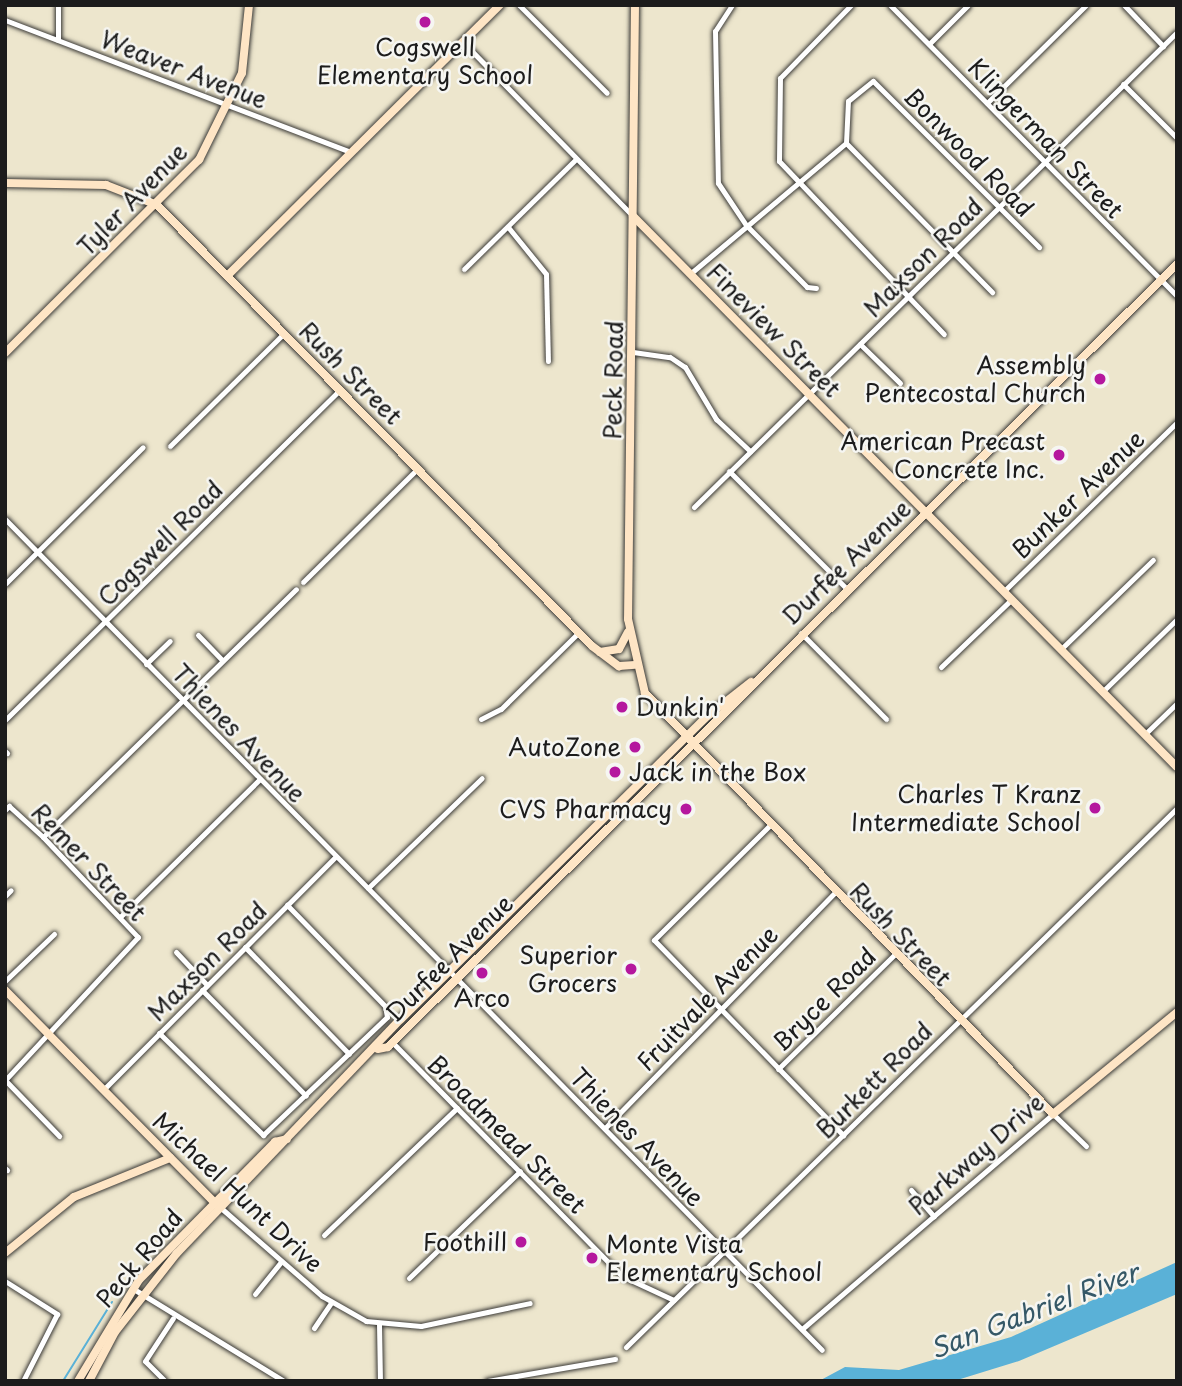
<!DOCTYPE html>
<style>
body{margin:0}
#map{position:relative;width:1182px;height:1386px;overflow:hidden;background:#ede6cd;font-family:"Playpen Sans",sans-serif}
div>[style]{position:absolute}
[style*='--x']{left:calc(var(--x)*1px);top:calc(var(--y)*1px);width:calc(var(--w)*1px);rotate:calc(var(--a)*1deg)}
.water>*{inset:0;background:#5ab1d7}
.stream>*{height:2px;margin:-1px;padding:0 1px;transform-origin:1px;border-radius:1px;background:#5ab1d7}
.roads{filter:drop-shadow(0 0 2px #3b3a37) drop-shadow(0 0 2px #3b3a37)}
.street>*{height:5px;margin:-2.5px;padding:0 2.5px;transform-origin:2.5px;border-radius:2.5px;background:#fff}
.secondary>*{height:8px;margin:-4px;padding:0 4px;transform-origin:4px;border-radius:4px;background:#fee5c5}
.dots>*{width:19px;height:19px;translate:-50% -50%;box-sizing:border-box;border:4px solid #f6f6f2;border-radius:50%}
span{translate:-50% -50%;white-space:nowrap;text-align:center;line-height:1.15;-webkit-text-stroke:5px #f6f6f2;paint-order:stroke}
.poi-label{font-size:24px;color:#1c1c1c}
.right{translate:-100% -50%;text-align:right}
.left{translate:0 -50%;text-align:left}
.street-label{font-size:24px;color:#1c1c1c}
.water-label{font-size:26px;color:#355867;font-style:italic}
.frame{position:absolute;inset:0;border:7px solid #1c1c1c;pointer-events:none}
</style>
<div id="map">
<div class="water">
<div style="clip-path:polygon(1177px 1262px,1177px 1294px,1019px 1361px,954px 1381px,819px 1381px,845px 1367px,899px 1370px,1011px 1337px)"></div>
</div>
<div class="stream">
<div style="--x:63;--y:1381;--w:93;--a:-58.2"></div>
</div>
<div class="roads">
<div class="street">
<div style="--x:519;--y:5;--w:124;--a:45"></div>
<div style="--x:732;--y:5;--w:31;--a:123"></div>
<div style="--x:715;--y:31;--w:152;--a:88.9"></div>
<div style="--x:718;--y:183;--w:50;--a:56.3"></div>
<div style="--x:746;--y:225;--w:87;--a:45.5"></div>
<div style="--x:807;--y:287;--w:9;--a:6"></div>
<div style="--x:851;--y:5;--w:102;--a:134.2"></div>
<div style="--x:780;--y:78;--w:83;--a:90.7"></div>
<div style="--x:779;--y:161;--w:239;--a:46.4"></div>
<div style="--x:890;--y:5;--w:409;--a:45.4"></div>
<div style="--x:1124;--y:5;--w:57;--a:46.4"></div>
<div style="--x:5;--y:20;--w:369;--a:20.9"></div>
<div style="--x:58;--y:40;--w:35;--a:-90"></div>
<div style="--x:462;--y:41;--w:245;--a:45.7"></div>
<div style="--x:929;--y:44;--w:55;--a:-45"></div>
<div style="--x:1123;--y:84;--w:76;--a:45"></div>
<div style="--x:987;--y:103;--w:139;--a:-44.7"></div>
<div style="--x:846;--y:143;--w:209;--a:45.6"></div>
<div style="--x:508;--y:227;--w:60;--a:51"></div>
<div style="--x:546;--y:274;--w:87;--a:88.7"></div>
<div style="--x:464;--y:269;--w:157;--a:-44.5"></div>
<div style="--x:691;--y:273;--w:202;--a:-40"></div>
<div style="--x:846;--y:143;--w:42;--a:-87.3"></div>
<div style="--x:848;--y:101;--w:32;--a:-39"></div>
<div style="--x:873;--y:81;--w:235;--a:45"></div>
<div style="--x:860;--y:344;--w:56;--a:44.3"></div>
<div style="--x:633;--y:352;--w:37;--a:8"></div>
<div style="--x:670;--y:357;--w:18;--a:34"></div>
<div style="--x:685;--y:367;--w:61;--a:59.2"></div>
<div style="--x:716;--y:419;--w:47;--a:43.3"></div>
<div style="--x:170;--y:446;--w:161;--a:-44.7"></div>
<div style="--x:729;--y:471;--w:165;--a:45"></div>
<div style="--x:694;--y:507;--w:677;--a:-44.52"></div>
<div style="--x:5;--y:519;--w:1165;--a:45.49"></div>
<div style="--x:303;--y:582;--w:162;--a:-44.7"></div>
<div style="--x:5;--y:584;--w:194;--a:-44.8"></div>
<div style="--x:1004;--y:591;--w:242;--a:-44.3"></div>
<div style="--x:801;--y:633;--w:121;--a:45.3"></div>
<div style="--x:198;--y:635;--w:35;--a:46"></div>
<div style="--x:1061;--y:649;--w:128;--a:-44.1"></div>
<div style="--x:146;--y:664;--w:33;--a:-44"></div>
<div style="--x:941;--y:667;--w:98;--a:-43.8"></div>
<div style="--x:1102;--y:692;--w:105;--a:-44.2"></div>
<div style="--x:481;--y:719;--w:22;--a:-27"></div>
<div style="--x:501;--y:709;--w:110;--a:-44.6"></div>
<div style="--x:5;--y:720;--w:470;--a:-44.6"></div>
<div style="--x:1145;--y:734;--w:45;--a:-44.1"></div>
<div style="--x:5;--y:751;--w:3;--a:45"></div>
<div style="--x:5;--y:810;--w:6;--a:-45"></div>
<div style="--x:9;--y:806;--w:46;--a:42.4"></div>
<div style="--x:43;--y:837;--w:138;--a:46.5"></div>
<div style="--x:138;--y:937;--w:195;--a:132.9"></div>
<div style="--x:769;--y:826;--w:162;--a:135.3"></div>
<div style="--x:654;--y:940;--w:272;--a:45.9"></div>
<div style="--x:43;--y:837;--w:354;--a:-44.4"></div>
<div style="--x:368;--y:888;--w:158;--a:-44"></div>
<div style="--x:5;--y:896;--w:8;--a:-45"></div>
<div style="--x:121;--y:916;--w:195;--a:-44.6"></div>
<div style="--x:245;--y:947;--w:149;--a:45.8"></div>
<div style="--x:176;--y:952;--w:45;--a:46.8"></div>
<div style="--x:5;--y:981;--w:68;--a:-43.8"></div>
<div style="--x:202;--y:990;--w:148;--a:45.5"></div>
<div style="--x:159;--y:1033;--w:146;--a:44.4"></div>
<div style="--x:263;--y:1135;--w:171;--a:-43.6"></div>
<div style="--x:387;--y:1017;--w:11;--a:-100"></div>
<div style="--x:385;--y:1006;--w:141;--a:-134.1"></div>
<div style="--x:392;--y:1042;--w:328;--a:45.5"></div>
<div style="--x:622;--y:1276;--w:57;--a:24.8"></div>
<div style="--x:778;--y:1069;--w:164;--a:-44.5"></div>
<div style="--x:5;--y:1080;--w:78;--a:46"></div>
<div style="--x:103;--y:1090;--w:330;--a:-45.1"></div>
<div style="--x:605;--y:1128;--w:328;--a:-45.7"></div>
<div style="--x:5;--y:1168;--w:3;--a:45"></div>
<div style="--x:911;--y:1190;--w:35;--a:49"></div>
<div style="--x:221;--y:1208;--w:134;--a:41.1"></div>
<div style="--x:322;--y:1296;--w:51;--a:29.6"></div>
<div style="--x:366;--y:1321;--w:55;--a:5.2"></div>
<div style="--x:421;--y:1326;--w:111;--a:-11.9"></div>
<div style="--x:324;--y:1235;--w:184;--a:-43.7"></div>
<div style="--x:409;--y:1278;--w:154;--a:-43.9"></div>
<div style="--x:5;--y:1281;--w:62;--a:32.4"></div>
<div style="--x:57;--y:1314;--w:75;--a:116.9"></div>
<div style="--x:132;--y:1288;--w:178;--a:31.5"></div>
<div style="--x:255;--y:1294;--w:40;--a:-51"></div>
<div style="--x:379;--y:1324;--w:57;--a:89"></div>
<div style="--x:314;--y:1328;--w:30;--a:-56"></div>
<div style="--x:802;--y:1329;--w:330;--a:-40.6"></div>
<div style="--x:1053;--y:1114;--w:46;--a:44.1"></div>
<div style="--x:626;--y:1347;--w:771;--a:-44.37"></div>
<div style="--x:165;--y:1381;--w:28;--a:-135"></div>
<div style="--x:145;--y:1361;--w:51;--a:-56.9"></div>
<div style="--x:487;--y:1381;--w:130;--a:-9.8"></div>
</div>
<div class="secondary">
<div style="--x:635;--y:5;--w:614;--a:90.65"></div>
<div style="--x:628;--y:619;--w:76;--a:77.1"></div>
<div style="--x:645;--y:693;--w:586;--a:45.9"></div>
<div style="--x:1053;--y:1114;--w:161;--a:-39.4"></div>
<div style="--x:5;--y:183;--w:101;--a:1.1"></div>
<div style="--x:106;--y:185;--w:55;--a:21.4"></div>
<div style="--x:157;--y:205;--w:619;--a:45.39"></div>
<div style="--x:592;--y:646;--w:34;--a:37"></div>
<div style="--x:619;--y:666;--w:16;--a:-4"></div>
<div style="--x:633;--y:216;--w:774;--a:45.37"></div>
<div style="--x:229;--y:274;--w:382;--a:-44.8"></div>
<div style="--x:5;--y:353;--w:274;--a:-44.9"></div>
<div style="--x:199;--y:160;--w:97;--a:-63.7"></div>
<div style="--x:242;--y:73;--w:68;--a:-84.1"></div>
<div style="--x:600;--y:652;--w:19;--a:-9"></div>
<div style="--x:619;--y:649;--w:19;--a:-62"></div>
<div style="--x:5;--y:990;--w:301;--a:45.4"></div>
<div style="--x:378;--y:1049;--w:10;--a:-11"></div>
<div style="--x:388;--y:1047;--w:1112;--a:-44.78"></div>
<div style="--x:5;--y:1253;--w:89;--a:-39.1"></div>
<div style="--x:74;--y:1197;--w:104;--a:-22.1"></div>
<div style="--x:78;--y:1381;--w:118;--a:-58.9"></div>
<div style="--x:139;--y:1280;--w:194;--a:-45.4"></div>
<div style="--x:275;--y:1142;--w:12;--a:-14"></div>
<div style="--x:89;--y:1381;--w:55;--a:-62"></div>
<div style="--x:115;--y:1332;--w:100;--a:-51.9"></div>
<div style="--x:177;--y:1253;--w:324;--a:-46.3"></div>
<div style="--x:401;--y:1019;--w:426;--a:-44.7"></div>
<div style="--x:704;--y:719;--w:60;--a:-38.2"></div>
</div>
</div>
<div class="dots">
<div style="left:425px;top:22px;background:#b5179e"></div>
<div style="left:1100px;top:379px;background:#b5179e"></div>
<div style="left:1059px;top:455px;background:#b5179e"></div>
<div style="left:622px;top:707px;background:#b5179e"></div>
<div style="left:635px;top:747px;background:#b5179e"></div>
<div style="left:615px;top:772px;background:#b5179e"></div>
<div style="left:1095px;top:808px;background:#b5179e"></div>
<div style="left:686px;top:809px;background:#b5179e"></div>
<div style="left:631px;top:969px;background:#b5179e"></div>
<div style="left:482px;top:973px;background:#b5179e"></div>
<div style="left:521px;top:1242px;background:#b5179e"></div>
<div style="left:592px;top:1258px;background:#b5179e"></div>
</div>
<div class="poi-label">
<span style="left:425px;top:61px">Cogswell<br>Elementary School</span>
<span class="right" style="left:1086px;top:379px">Assembly<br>Pentecostal Church</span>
<span class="right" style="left:1045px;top:455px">American Precast<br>Concrete Inc.</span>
<span class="left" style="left:636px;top:707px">Dunkin'</span>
<span class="right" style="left:621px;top:747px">AutoZone</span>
<span class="left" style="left:629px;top:772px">Jack in the Box</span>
<span class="right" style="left:1081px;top:808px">Charles T Kranz<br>Intermediate School</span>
<span class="right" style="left:672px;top:809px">CVS Pharmacy</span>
<span class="right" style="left:617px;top:969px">Superior<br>Grocers</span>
<span style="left:482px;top:998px">Arco</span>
<span class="right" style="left:507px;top:1242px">Foothill</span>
<span class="left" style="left:606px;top:1258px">Monte Vista<br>Elementary School</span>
</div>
<div class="street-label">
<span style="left:184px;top:69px;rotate:21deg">Weaver Avenue</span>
<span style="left:1046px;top:138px;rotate:46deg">Klingerman Street</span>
<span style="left:969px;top:152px;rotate:45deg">Bonwood Road</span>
<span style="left:132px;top:199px;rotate:-46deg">Tyler Avenue</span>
<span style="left:923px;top:257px;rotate:-45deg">Maxson Road</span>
<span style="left:774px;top:330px;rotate:45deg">Fineview Street</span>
<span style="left:351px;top:373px;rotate:45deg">Rush Street</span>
<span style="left:613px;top:380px;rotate:-89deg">Peck Road</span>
<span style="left:1078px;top:494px;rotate:-44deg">Bunker Avenue</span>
<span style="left:160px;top:543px;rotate:-45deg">Cogswell Road</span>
<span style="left:846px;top:562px;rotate:-44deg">Durfee Avenue</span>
<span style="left:239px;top:733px;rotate:46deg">Thienes Avenue</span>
<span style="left:89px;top:862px;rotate:46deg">Remer Street</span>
<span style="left:901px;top:934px;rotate:46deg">Rush Street</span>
<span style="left:449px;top:958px;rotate:-45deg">Durfee Avenue</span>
<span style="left:207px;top:961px;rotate:-45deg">Maxson Road</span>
<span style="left:707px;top:998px;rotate:-46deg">Fruitvale Avenue</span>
<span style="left:824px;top:999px;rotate:-45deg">Bryce Road</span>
<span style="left:874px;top:1080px;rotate:-45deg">Burkett Road</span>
<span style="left:507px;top:1134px;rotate:45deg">Broadmead Street</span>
<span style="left:637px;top:1137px;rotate:46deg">Thienes Avenue</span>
<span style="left:976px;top:1154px;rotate:-41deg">Parkway Drive</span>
<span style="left:238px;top:1192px;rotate:43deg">Michael Hunt Drive</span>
<span style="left:139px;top:1258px;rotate:-50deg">Peck Road</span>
</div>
<div class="water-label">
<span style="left:1034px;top:1310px;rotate:-21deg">San Gabriel River</span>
</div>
<div class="frame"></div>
</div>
